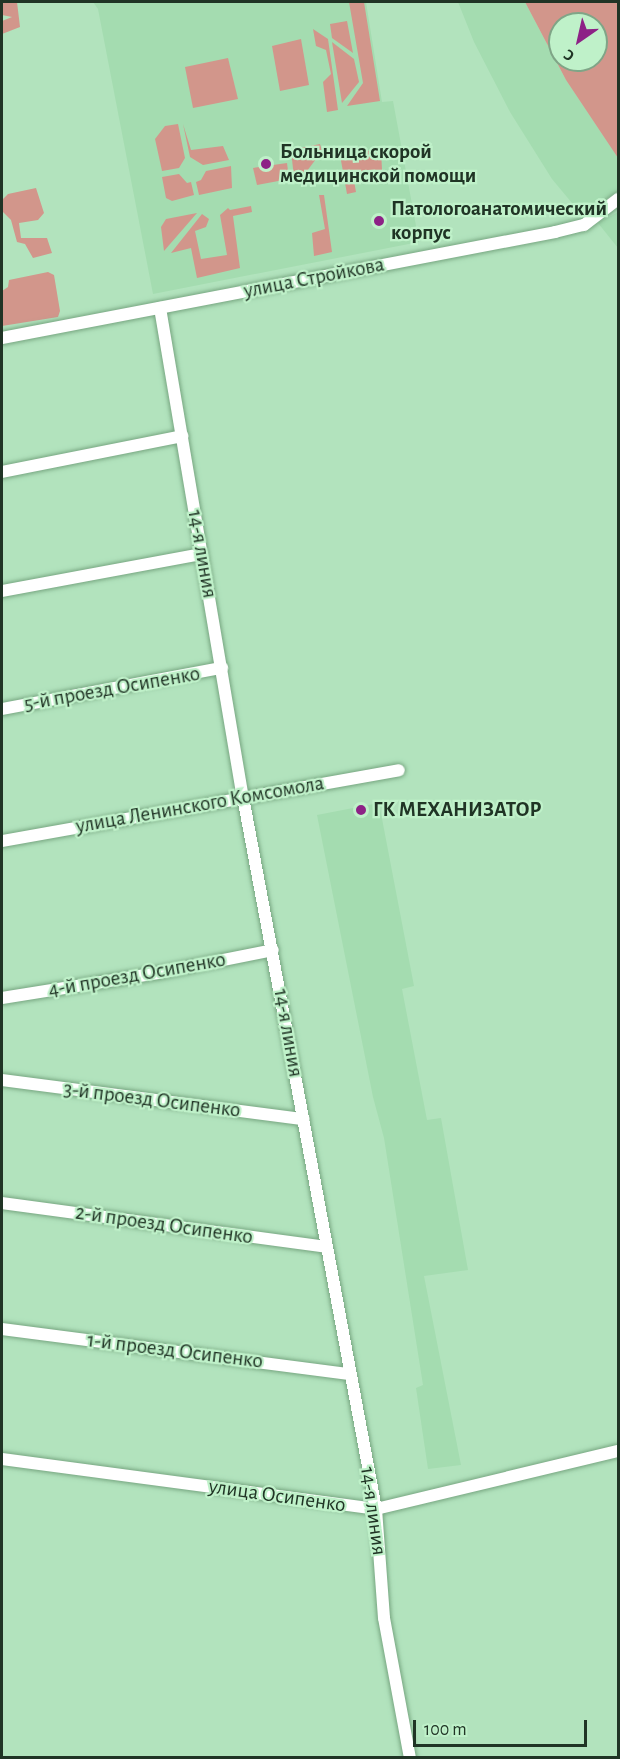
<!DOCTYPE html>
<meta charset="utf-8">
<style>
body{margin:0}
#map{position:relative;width:620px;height:1759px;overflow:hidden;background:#b2e3bd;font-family:"Alegreya Sans",sans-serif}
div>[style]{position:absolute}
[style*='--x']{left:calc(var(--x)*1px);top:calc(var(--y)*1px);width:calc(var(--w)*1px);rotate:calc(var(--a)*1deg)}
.built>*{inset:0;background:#a4dcb0}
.green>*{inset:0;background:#d2968b}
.roads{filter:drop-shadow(0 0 2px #77a681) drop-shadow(0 0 2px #77a681)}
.street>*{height:12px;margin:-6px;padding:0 6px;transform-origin:6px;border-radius:6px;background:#fff}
.dots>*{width:16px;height:16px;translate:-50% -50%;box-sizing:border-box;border:3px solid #bff1c9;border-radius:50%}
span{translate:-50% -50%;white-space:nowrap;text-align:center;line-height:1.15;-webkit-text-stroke:4.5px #bff1c9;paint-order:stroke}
.poi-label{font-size:21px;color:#203425;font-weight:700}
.left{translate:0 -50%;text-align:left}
.street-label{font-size:21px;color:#203425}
.frame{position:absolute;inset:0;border:3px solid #203425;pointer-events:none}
.north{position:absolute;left:548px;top:12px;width:60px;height:60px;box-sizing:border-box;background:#bff1c9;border:2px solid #7fa587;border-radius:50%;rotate:214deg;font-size:16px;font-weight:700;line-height:24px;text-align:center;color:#203425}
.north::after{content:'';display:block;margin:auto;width:21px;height:27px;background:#8d2286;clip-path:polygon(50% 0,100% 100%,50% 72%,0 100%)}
.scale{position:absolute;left:413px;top:1720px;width:174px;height:27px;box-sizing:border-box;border:3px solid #203425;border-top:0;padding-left:8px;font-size:18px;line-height:21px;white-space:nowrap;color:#203425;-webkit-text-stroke:4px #bff1c9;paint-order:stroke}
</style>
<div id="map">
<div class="built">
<div style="clip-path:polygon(93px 2px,366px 2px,382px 102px,393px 101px,419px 242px,153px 294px,98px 9px)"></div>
<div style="clip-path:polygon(458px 2px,525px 2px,566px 80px,618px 158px,618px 191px,582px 215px,552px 179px,510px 112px,474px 42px)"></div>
<div style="clip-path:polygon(618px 212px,618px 248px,598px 223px)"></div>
<div style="clip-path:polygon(379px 803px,414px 986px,402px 989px,427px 1120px,441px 1118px,468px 1270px,424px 1276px,461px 1465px,428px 1469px,416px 1388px,423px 1385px,384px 1138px,373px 1097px,317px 815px)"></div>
</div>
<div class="green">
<div style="clip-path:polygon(2px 2px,17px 2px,20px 27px,2px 34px,2px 21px,12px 17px,2px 15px)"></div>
<div style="clip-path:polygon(349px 2px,364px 2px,380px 101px,347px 106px,363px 83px)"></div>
<div style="clip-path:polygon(evenodd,525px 2px,618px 2px,618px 158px,566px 80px,525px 2px,560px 24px,596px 24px,596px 60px,560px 60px,560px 24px)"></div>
<div style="clip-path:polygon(347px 21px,353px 53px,332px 38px,330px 24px)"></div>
<div style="clip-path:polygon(313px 29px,328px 39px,338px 110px,327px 112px,323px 82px,331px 74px,326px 50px,316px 46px)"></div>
<div style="clip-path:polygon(301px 39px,309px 85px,280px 91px,272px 46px)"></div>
<div style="clip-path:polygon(332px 42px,354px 59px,359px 82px,342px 103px)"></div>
<div style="clip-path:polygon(228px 58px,238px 99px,193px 108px,185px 67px)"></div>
<div style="clip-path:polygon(178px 124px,185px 158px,179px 168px,162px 171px,155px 139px,165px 126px)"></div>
<div style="clip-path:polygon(183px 124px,191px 150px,223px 146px,229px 160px,203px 165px,190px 157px)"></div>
<div style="clip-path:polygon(320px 144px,322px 151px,301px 179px,294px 178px,291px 150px)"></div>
<div style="clip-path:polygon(381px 149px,382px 170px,353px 175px,356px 192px,347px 194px,340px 155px)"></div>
<div style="clip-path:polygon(287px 163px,289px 179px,257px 185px,253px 168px)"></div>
<div style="clip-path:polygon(231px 166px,232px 188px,199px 195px,196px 182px,201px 180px,206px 171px)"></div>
<div style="clip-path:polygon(179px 174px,187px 183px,191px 182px,194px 195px,172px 201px,166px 198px,162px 177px)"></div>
<div style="clip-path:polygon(36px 188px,44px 213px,38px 220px,19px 223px,21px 238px,47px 238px,52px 253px,33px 258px,25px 244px,17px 242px,11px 220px,3px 212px,2px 200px,8px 194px)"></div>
<div style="clip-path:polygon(319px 195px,324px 195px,332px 252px,314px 256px,312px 233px,325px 229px)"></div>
<div style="clip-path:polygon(251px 206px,252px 212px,233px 216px,240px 268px,197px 278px,191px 248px,171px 253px,202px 214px,209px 219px,206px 227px,195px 231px,201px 259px,227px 255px,220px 215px,228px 208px,230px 210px)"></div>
<div style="clip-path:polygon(197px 213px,164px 251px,161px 227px,166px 219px)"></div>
<div style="clip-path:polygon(48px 272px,54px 275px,60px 311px,58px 317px,2px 326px,2px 291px,8px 287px,9px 280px)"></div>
</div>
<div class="roads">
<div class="street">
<div style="--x:160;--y:308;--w:496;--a:80.4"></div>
<div style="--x:243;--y:797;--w:724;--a:79.42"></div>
<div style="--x:376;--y:1509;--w:109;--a:85.8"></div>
<div style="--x:384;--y:1618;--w:142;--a:79.5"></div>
<div style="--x:2;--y:338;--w:563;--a:-10.85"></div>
<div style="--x:555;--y:232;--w:30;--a:-14"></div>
<div style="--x:584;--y:225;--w:43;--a:-37.4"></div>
<div style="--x:2;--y:472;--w:184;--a:-11.3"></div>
<div style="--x:2;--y:591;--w:203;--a:-10.5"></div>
<div style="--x:2;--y:709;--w:224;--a:-10.6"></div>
<div style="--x:2;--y:841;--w:403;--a:-10.1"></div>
<div style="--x:2;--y:998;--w:158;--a:-9.1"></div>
<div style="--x:158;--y:973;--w:117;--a:-11.3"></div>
<div style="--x:2;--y:1080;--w:304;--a:7.4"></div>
<div style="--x:2;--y:1203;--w:327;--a:7.7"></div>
<div style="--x:2;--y:1329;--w:350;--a:7.4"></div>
<div style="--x:2;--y:1459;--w:377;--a:7.6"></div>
<div style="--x:376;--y:1509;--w:249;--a:-13.5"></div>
</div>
</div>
<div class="dots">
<div style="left:266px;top:164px;background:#8d2286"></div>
<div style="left:379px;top:221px;background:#8d2286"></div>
<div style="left:361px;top:810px;background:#8d2286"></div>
</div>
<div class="poi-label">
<span class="left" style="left:280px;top:164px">Больница скорой<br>медицинской помощи</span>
<span class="left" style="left:391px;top:221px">Патологоанатомический<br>корпус</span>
<span class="left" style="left:373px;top:810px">ГК МЕХАНИЗАТОР</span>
</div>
<div class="street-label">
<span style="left:314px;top:278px;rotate:-11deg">улица Стройкова</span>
<span style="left:202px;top:554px;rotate:80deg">14-я линия</span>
<span style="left:112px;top:689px;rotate:-10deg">5-й проезд Осипенко</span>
<span style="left:200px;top:805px;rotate:-10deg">улица Ленинского Комсомола</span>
<span style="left:137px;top:975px;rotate:-10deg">4-й проезд Осипенко</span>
<span style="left:288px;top:1033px;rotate:80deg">14-я линия</span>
<span style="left:152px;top:1100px;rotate:7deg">3-й проезд Осипенко</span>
<span style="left:164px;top:1225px;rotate:8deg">2-й проезд Осипенко</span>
<span style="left:175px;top:1351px;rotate:7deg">1-й проезд Осипенко</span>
<span style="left:277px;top:1496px;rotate:8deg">улица Осипенко</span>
<span style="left:373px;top:1511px;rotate:82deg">14-я линия</span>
</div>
<div class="frame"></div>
<div class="north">С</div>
<div class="scale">100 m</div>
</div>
